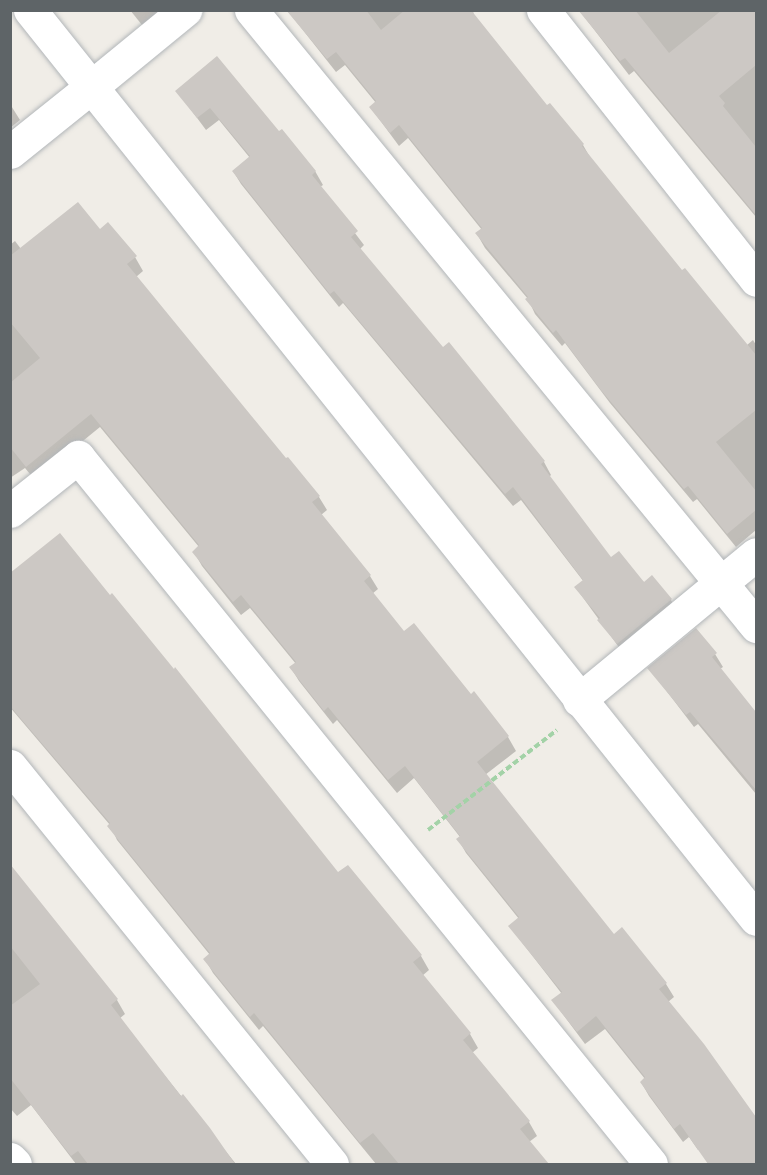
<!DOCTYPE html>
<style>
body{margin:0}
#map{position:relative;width:767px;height:1175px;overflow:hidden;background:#f0ede7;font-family:"Nunito Sans",sans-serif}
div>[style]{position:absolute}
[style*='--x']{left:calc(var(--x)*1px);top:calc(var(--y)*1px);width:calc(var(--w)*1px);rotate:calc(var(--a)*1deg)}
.shadow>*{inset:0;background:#0003}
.building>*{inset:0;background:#ccc8c4}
.path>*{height:4px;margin-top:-2px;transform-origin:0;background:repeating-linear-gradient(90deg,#a3d2a7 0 6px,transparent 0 9px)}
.roads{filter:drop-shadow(0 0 2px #b2b6b9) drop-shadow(0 0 2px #b2b6b9)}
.minor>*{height:33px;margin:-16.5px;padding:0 16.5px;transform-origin:16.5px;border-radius:16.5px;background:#fff}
.tertiary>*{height:33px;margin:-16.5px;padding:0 16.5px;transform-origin:16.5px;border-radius:16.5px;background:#fff}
span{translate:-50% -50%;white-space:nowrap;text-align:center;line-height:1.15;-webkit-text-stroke:4.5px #fff;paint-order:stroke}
.frame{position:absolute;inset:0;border:12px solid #5e6467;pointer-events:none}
</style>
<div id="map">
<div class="shadow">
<div style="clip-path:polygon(130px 10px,171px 10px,150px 35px)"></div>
<div style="clip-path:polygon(287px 10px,473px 10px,474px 17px,546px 107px,550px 105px,583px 145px,591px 159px,681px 272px,747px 345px,753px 340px,756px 345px,756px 530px,736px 547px,697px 499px,693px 502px,610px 403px,565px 343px,562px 346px,535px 314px,528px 299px,485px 248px,477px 234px,482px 230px,408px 138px,399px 146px,371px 108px,376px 103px,345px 65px,336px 72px)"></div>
<div style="clip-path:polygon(579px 10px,747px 10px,756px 22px,756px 217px,634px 71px,629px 75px)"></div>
<div style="clip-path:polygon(177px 91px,279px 134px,315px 171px,323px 185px,320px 187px,364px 245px,359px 250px,442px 349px,544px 462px,551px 475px,549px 477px,611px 560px,671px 600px,678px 613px,626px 657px,576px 588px,584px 582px,521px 500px,513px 506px,343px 303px,339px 307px,241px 184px,233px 171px,250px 158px,219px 120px,206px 130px)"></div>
<div style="clip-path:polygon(10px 104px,20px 120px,10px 128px)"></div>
<div style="clip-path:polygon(99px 231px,135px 257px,143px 271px,136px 277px,286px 460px,319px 497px,327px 510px,321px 515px,370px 576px,378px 589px,372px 594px,404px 633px,471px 696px,474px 694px,508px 737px,516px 751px,485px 775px,613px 936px,666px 984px,674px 997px,668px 1002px,703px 1045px,756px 1119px,756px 1164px,715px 1164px,702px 1148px,698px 1150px,689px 1137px,683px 1142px,649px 1096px,641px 1082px,645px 1079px,605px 1029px,585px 1044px,553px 1001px,562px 994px,510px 927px,519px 919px,466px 853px,458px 839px,460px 837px,414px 778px,397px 793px,337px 720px,333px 724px,299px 681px,291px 668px,296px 664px,250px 608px,241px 615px,202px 566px,194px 552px,199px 547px,100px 427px,35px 480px,25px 468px,10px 478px,10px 245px,15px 241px,21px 249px)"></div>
<div style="clip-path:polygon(715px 654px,723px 667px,720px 669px,756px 715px,756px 794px,698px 724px,694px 727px,649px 668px)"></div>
<div style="clip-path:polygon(10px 694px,338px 874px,348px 867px,421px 956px,429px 970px,422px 976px,470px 1034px,478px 1048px,472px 1053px,529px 1122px,537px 1136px,529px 1142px,547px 1164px,376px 1164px,263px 1026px,259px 1030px,213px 973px,205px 959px,210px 955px,117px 840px,110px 825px,14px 712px,10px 707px)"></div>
<div style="clip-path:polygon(10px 867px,117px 1000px,125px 1014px,119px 1019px,236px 1164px,76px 1164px,31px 1105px,17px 1116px,10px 1108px)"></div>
</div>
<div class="building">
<div style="clip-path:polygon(286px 10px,366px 10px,381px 30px,405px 10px,471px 10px,547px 105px,550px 103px,584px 144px,582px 146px,682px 270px,685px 268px,756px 355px,756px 410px,716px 442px,756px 491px,756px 510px,727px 534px,688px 486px,684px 489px,600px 389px,556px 330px,553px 333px,525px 299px,528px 297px,475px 233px,482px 228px,399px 125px,390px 133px,369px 107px,376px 101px,336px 52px,327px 59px)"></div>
<div style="clip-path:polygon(578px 10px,635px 10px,669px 53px,722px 10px,756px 10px,756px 65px,719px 96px,725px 103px,723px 106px,756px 147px,756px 215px,625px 58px,620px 61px)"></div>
<div style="clip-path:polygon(217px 56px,279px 131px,282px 129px,316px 171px,312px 175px,358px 231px,351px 237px,443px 347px,449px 342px,545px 461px,541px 464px,611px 557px,619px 551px,644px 582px,652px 575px,672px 599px,617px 644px,597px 620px,600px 618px,574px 587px,583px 580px,513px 487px,505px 494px,334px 291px,330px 294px,232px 171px,250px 156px,210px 108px,197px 118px,175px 91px)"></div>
<div style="clip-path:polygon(78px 202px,100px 229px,108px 222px,137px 256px,127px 264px,286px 458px,288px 457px,320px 496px,312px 502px,371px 575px,364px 581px,404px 631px,414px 623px,471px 694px,474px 691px,509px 736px,477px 762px,614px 934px,622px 927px,667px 983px,659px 989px,704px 1044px,756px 1117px,756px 1164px,708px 1164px,680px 1124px,674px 1129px,640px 1082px,645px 1077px,596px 1016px,577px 1032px,551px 1000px,562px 992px,508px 926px,519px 917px,456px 839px,460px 836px,405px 766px,388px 780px,328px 707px,324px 711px,289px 667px,296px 662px,241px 595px,233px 602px,192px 552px,199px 545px,91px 414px,26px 467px,10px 447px,10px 383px,40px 358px,10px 322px,10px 256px)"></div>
<div style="clip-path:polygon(60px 533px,110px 595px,112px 593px,174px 669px,175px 667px,338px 872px,348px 865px,422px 955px,413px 962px,471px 1033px,463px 1040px,530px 1121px,520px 1129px,549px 1164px,399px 1164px,373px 1133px,360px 1143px,254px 1013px,250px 1017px,203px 959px,210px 953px,107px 826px,110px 823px,10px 706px,10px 573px)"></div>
<div style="clip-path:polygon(696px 628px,717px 653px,712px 657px,756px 712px,756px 790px,690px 712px,686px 715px,647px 668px)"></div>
<div style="clip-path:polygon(10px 864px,118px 999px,111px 1005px,181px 1096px,183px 1094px,210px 1128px,235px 1164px,88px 1164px,78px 1151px,71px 1156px,10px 1078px,10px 1006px,40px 984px,10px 946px)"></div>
</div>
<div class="path">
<div style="--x:428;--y:830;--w:163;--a:-37.8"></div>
</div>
<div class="roads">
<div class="minor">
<div style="--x:251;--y:10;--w:797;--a:50.65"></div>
<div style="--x:543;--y:10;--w:344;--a:51.7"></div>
<div style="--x:91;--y:87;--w:122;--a:-39.3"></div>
<div style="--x:10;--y:511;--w:87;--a:-38.5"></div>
<div style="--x:78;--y:457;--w:910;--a:50.98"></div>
<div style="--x:579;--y:700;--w:229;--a:-39.5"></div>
<div style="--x:10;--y:766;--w:512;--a:51.03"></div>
<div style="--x:10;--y:1159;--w:7;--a:45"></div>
</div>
<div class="tertiary">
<div style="--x:30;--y:10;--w:1163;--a:51.39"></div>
<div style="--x:10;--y:152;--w:104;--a:-38.7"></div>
</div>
</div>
<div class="frame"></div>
</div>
